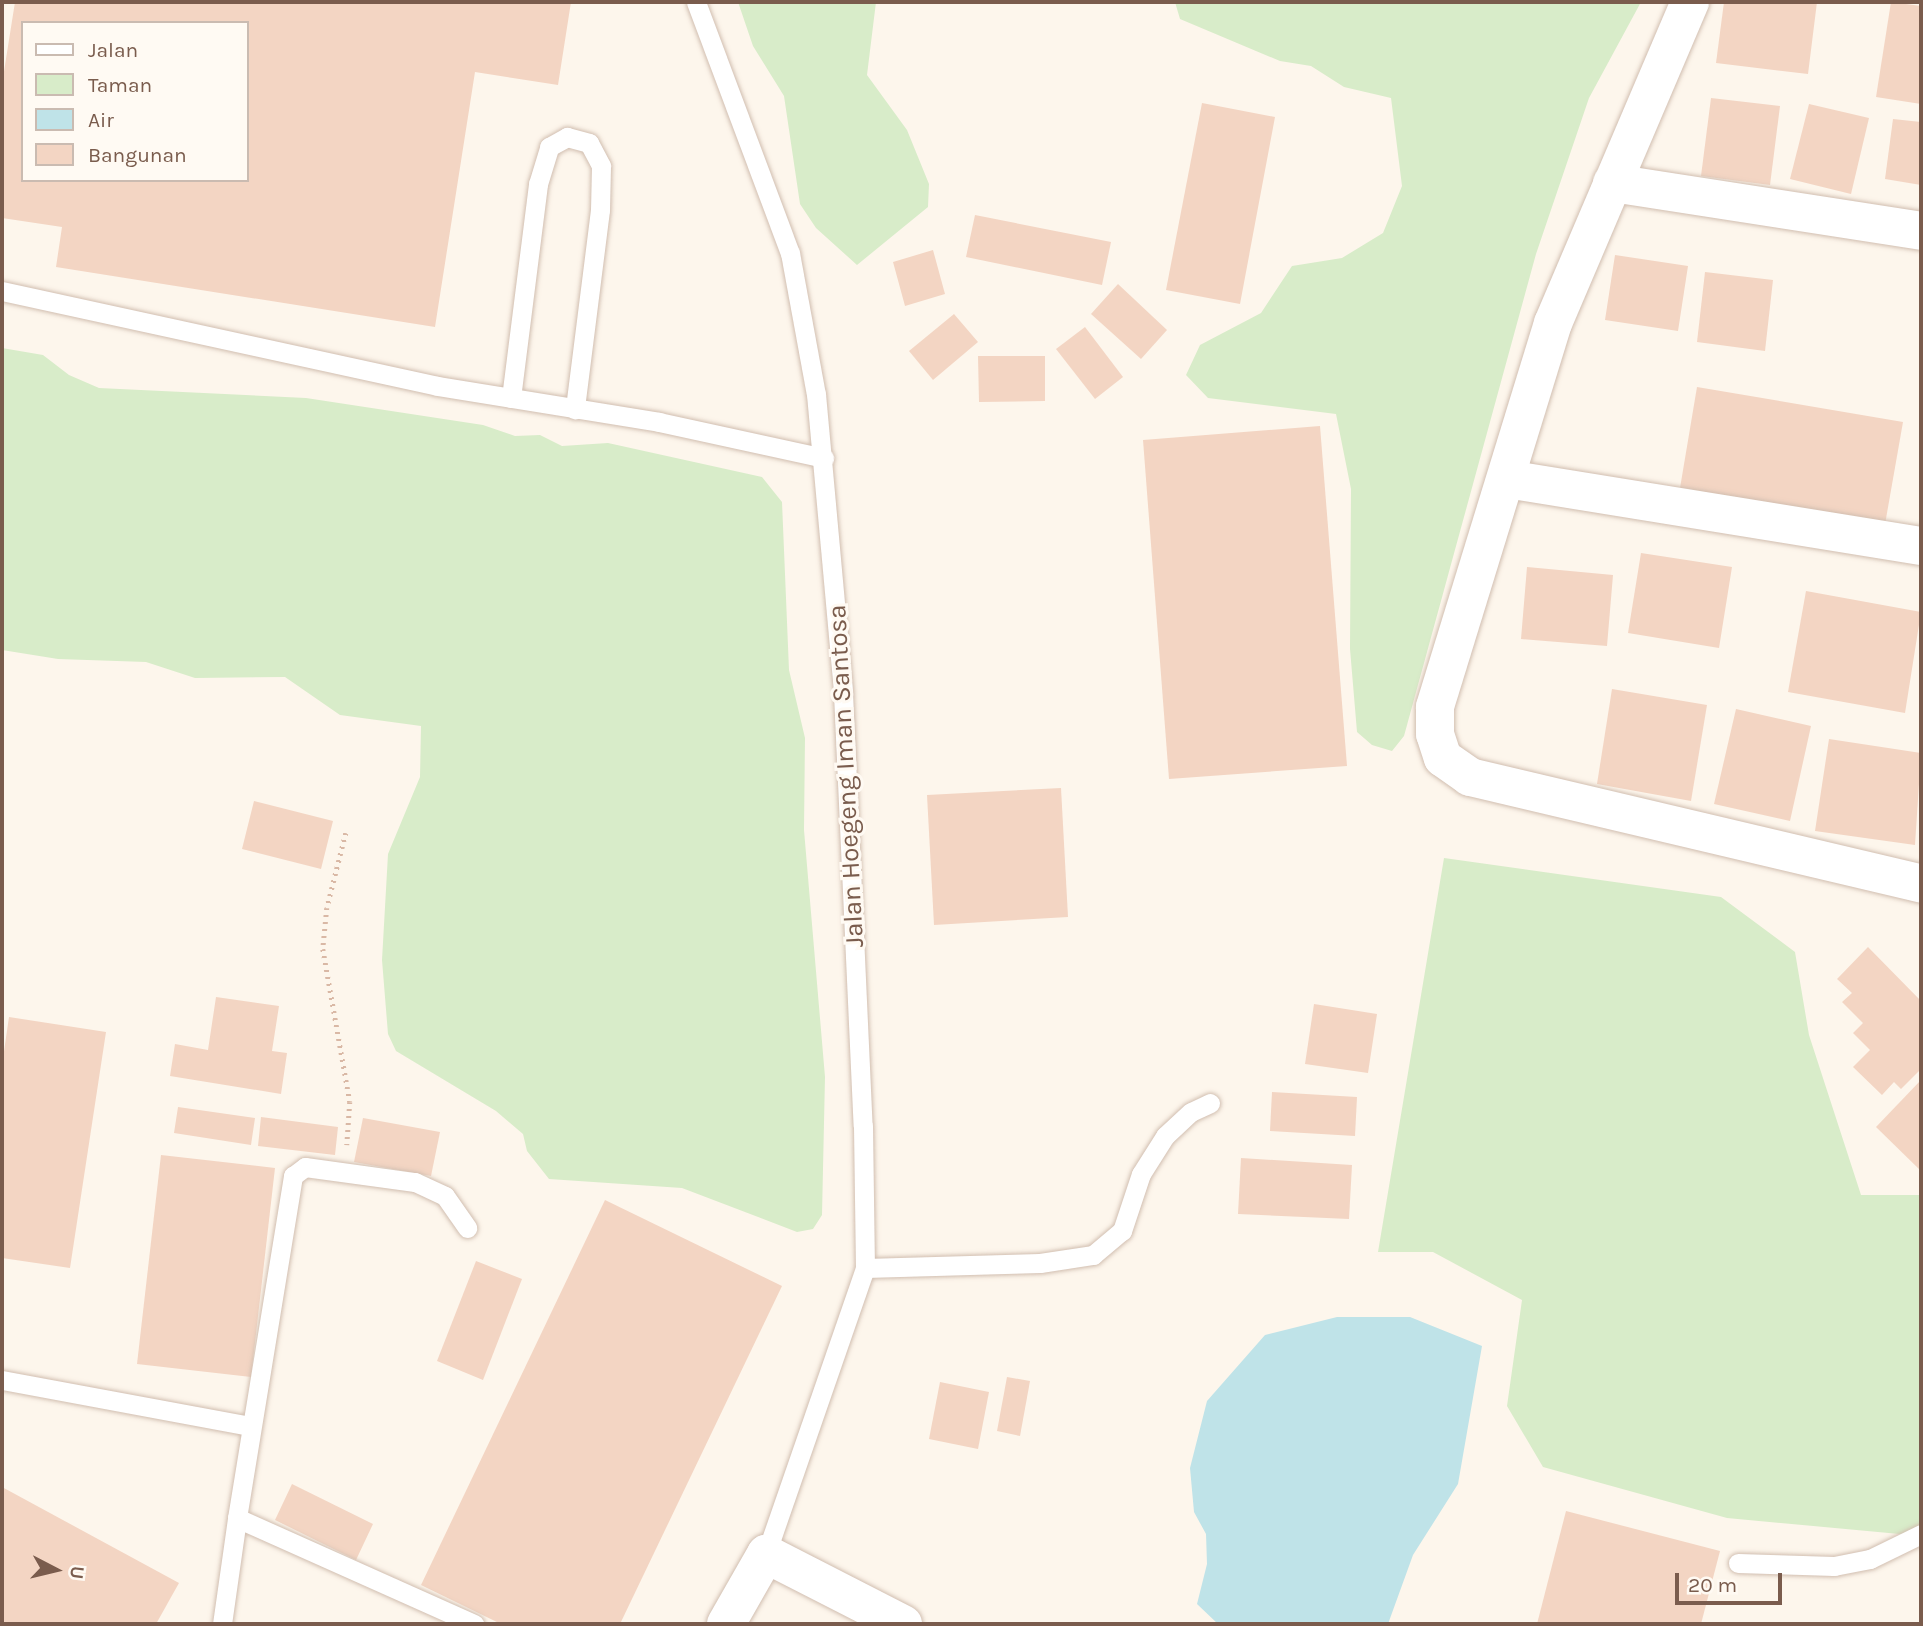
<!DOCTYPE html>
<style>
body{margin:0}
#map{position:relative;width:1923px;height:1626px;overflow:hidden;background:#fdf6ec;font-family:Karla,sans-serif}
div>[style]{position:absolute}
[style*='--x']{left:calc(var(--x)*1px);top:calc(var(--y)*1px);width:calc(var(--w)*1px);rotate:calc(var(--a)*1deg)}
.green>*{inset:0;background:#d8ecc9}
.water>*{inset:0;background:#bfe3e8}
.building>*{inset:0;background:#f3d5c3}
.path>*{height:4.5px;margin-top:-2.25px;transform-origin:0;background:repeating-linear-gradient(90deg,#d9b8a5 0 2px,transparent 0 7px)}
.roads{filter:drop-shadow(0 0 2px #d1beb0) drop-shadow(0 0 2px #d1beb0)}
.service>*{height:19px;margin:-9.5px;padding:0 9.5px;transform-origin:9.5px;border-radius:9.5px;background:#fff}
.minor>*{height:38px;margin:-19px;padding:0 19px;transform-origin:19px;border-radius:19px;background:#fff}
.tertiary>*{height:38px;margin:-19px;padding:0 19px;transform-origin:19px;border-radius:19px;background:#fff}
span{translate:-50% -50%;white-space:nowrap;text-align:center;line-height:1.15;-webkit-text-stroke:6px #fffaf3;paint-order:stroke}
.street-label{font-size:26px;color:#7a5c4d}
.frame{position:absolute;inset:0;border:4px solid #7a5c4d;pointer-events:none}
.legend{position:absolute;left:21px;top:21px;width:228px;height:161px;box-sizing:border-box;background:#fffaf3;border:2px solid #cabbb1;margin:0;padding:9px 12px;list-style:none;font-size:21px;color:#7a5c4d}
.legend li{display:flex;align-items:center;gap:14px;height:35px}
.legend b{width:35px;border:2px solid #cabbb1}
.north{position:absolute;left:21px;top:1535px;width:70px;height:70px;-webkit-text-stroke:5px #fffaf3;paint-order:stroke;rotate:97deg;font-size:19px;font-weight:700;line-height:28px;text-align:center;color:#7a5c4d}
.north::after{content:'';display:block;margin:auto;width:24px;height:32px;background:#7a5c4d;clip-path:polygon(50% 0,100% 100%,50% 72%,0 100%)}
.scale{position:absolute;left:1675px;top:1573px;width:107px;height:32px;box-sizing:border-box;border:4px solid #7a5c4d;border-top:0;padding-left:9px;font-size:21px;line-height:24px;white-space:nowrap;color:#7a5c4d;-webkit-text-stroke:5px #fffaf3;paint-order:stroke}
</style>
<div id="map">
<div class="green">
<div style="clip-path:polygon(738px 2px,876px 2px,867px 75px,907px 130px,929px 184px,928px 207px,857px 265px,816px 228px,800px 204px,784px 96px,753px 46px)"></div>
<div style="clip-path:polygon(1175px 2px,1641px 2px,1589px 98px,1536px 254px,1404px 736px,1392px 751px,1372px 745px,1357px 732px,1350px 649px,1351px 489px,1336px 414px,1208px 398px,1186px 375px,1200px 345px,1261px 313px,1292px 266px,1342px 258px,1383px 233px,1402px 186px,1391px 98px,1344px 87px,1311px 66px,1280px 61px,1180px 19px)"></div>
<div style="clip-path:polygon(2px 348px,43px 355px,69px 375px,99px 388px,306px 398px,483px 425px,515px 436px,540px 435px,562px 446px,608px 443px,762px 477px,782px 502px,789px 670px,805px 738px,804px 830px,825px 1077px,822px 1215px,813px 1229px,797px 1232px,682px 1188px,549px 1179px,527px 1151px,523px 1134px,496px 1111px,396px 1051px,388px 1034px,382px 960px,388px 854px,420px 777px,421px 726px,340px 715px,285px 677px,195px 678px,146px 662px,58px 659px,2px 650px)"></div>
<div style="clip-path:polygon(1444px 858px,1721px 897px,1795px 952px,1809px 1035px,1861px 1195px,1921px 1195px,1921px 1536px,1727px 1518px,1543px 1467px,1507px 1406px,1522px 1300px,1433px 1252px,1378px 1252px)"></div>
</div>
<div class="water">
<div style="clip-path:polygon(1337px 1317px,1410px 1317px,1482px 1346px,1458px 1484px,1413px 1555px,1388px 1624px,1218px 1624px,1197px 1604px,1207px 1564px,1206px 1534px,1194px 1512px,1190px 1468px,1207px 1401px,1265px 1335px)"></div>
</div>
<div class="building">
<div style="clip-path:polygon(evenodd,15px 2px,571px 2px,558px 85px,475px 72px,435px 327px,56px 267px,62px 227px,2px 218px,2px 84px,15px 2px,23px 23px,247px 23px,247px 180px,23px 180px,23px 23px)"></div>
<div style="clip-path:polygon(1724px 2px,1817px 2px,1808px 74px,1716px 63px)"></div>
<div style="clip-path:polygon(1891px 2px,1921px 6px,1921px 104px,1876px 97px)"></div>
<div style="clip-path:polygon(1711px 98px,1780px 106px,1770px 185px,1701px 176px)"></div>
<div style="clip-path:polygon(1202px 103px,1275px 117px,1240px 304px,1166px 290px)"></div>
<div style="clip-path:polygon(1809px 104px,1869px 118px,1851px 194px,1790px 179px)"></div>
<div style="clip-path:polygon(1893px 119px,1921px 122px,1921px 185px,1885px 179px)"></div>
<div style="clip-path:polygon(975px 215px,1111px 242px,1102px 285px,966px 257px)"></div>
<div style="clip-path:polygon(933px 250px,945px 294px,905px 306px,893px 262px)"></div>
<div style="clip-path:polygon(1615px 255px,1688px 266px,1678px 331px,1605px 320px)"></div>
<div style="clip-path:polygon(1705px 272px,1773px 280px,1765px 351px,1697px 342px)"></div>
<div style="clip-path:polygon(1118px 284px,1167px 330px,1141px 359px,1091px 314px)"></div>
<div style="clip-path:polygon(954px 314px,978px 342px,933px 380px,909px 351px)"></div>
<div style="clip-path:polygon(1085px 327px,1123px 377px,1095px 399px,1056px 349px)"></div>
<div style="clip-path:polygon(978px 356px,1045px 356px,1045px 401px,979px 402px)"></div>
<div style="clip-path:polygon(1697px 387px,1903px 422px,1884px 530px,1679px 494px)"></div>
<div style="clip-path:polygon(1320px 426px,1347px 766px,1169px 779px,1143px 440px)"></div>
<div style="clip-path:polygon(1641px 553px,1732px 567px,1719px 648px,1628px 633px)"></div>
<div style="clip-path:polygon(1527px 567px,1613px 575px,1607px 646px,1521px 639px)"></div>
<div style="clip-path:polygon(1806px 591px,1921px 612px,1905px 713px,1788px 692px)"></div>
<div style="clip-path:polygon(1612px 689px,1707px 705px,1691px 801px,1597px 784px)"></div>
<div style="clip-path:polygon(1736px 709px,1811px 726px,1790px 821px,1714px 804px)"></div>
<div style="clip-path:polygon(1829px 739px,1921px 753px,1915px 845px,1815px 831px)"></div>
<div style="clip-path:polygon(1061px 788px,1068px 917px,934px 925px,927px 795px)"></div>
<div style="clip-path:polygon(254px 801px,333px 821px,321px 869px,242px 849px)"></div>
<div style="clip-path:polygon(1868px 947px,1921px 1001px,1921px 1069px,1901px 1089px,1894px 1082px,1882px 1095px,1853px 1067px,1870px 1050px,1853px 1033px,1863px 1023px,1842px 1002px,1852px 993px,1837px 979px)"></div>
<div style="clip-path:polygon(216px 997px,279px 1006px,272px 1051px,287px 1053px,281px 1094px,170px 1076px,175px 1044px,208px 1050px)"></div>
<div style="clip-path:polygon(1314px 1004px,1377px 1014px,1368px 1073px,1305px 1064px)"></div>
<div style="clip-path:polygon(9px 1017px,106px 1032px,70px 1268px,2px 1258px,2px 1065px)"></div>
<div style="clip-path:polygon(1921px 1080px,1921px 1171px,1876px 1127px)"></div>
<div style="clip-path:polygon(1272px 1092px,1357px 1097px,1355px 1136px,1270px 1131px)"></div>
<div style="clip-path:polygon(178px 1107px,255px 1118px,251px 1145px,174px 1133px)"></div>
<div style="clip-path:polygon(261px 1117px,338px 1127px,335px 1155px,258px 1146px)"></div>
<div style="clip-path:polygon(363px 1118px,440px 1132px,431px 1176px,354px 1162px)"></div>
<div style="clip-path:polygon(161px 1155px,275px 1168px,251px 1377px,137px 1364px)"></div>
<div style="clip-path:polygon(1241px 1158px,1352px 1165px,1349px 1219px,1238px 1214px)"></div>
<div style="clip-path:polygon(605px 1200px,782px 1286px,620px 1624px,501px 1624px,421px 1585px)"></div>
<div style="clip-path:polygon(476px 1261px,522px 1279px,483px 1380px,437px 1361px)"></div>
<div style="clip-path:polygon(1007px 1377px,1030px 1381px,1020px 1436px,997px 1431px)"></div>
<div style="clip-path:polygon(940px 1382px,989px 1392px,978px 1449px,929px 1439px)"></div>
<div style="clip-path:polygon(292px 1484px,373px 1524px,356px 1560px,275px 1520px)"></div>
<div style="clip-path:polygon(2px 1487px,179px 1583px,156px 1624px,2px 1624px)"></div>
<div style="clip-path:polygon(1566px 1511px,1720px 1551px,1701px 1624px,1537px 1624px)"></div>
</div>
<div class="path">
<div style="--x:346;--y:833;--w:77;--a:104.2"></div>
<div style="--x:327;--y:908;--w:41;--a:95.6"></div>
<div style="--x:323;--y:949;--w:155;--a:80"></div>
<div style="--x:350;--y:1102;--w:43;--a:94"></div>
</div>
<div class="roads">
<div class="service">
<div style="--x:696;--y:2;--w:268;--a:69.5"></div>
<div style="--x:790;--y:253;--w:143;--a:79.6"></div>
<div style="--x:816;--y:394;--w:300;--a:84.8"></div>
<div style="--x:843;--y:693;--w:433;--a:87.4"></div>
<div style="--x:863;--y:1126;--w:142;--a:89.2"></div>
<div style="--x:865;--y:1268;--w:303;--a:109.1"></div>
<div style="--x:2;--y:291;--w:445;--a:12.3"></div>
<div style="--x:437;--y:386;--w:225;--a:9.2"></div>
<div style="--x:659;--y:422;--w:169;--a:12.3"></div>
<div style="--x:511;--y:398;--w:216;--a:-82.8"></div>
<div style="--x:538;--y:184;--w:39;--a:-73"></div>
<div style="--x:549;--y:147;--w:21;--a:-29"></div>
<div style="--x:567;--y:137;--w:23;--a:15"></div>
<div style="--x:589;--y:143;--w:26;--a:62"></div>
<div style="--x:601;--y:166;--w:44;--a:91.3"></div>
<div style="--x:600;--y:210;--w:201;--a:97.2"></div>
<div style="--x:865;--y:1268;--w:175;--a:-1.6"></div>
<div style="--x:1040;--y:1263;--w:54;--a:-8.6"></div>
<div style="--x:1093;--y:1255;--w:38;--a:-40"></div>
<div style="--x:1122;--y:1231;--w:60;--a:-71.6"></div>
<div style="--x:1141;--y:1174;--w:45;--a:-57.7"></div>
<div style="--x:1165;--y:1136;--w:35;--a:-43"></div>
<div style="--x:1191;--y:1112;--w:21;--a:-25"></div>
<div style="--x:2;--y:1380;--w:253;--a:10.5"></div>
<div style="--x:237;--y:1518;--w:347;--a:-80.7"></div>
<div style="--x:293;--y:1176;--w:15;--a:-37"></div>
<div style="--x:305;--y:1167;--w:111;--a:7.8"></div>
<div style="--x:415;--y:1182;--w:33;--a:25"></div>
<div style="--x:445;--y:1196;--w:39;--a:55"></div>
<div style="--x:1738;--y:1563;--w:96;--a:1.8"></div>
<div style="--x:1834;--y:1566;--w:37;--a:-11"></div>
<div style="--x:1870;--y:1559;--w:57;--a:-26.1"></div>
<div style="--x:222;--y:1624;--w:107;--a:-81.9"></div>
<div style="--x:237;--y:1518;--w:260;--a:24.1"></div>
</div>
<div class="minor">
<div style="--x:1690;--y:2;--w:349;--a:113.1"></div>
<div style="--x:1553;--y:323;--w:402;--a:107.1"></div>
<div style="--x:1435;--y:707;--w:27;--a:90"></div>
<div style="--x:1435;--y:734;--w:25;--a:72"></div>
<div style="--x:1443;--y:758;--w:33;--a:35"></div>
<div style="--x:1470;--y:777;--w:464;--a:13.3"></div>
<div style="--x:1612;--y:183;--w:313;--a:8.8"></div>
<div style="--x:1507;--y:479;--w:419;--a:9.2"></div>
</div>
<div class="tertiary">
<div style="--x:726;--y:1624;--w:81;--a:-60.3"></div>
<div style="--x:766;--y:1554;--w:154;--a:27.1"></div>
</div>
</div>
<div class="street-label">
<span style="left:846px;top:776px;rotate:-93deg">Jalan Hoegeng Iman Santosa</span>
</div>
<div class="frame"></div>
<ul class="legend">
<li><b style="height:9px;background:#fff"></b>Jalan</li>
<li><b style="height:19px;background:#d8ecc9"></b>Taman</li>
<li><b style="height:19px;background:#bfe3e8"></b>Air</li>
<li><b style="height:19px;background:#f3d5c3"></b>Bangunan</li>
</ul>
<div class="north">U</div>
<div class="scale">20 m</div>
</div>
